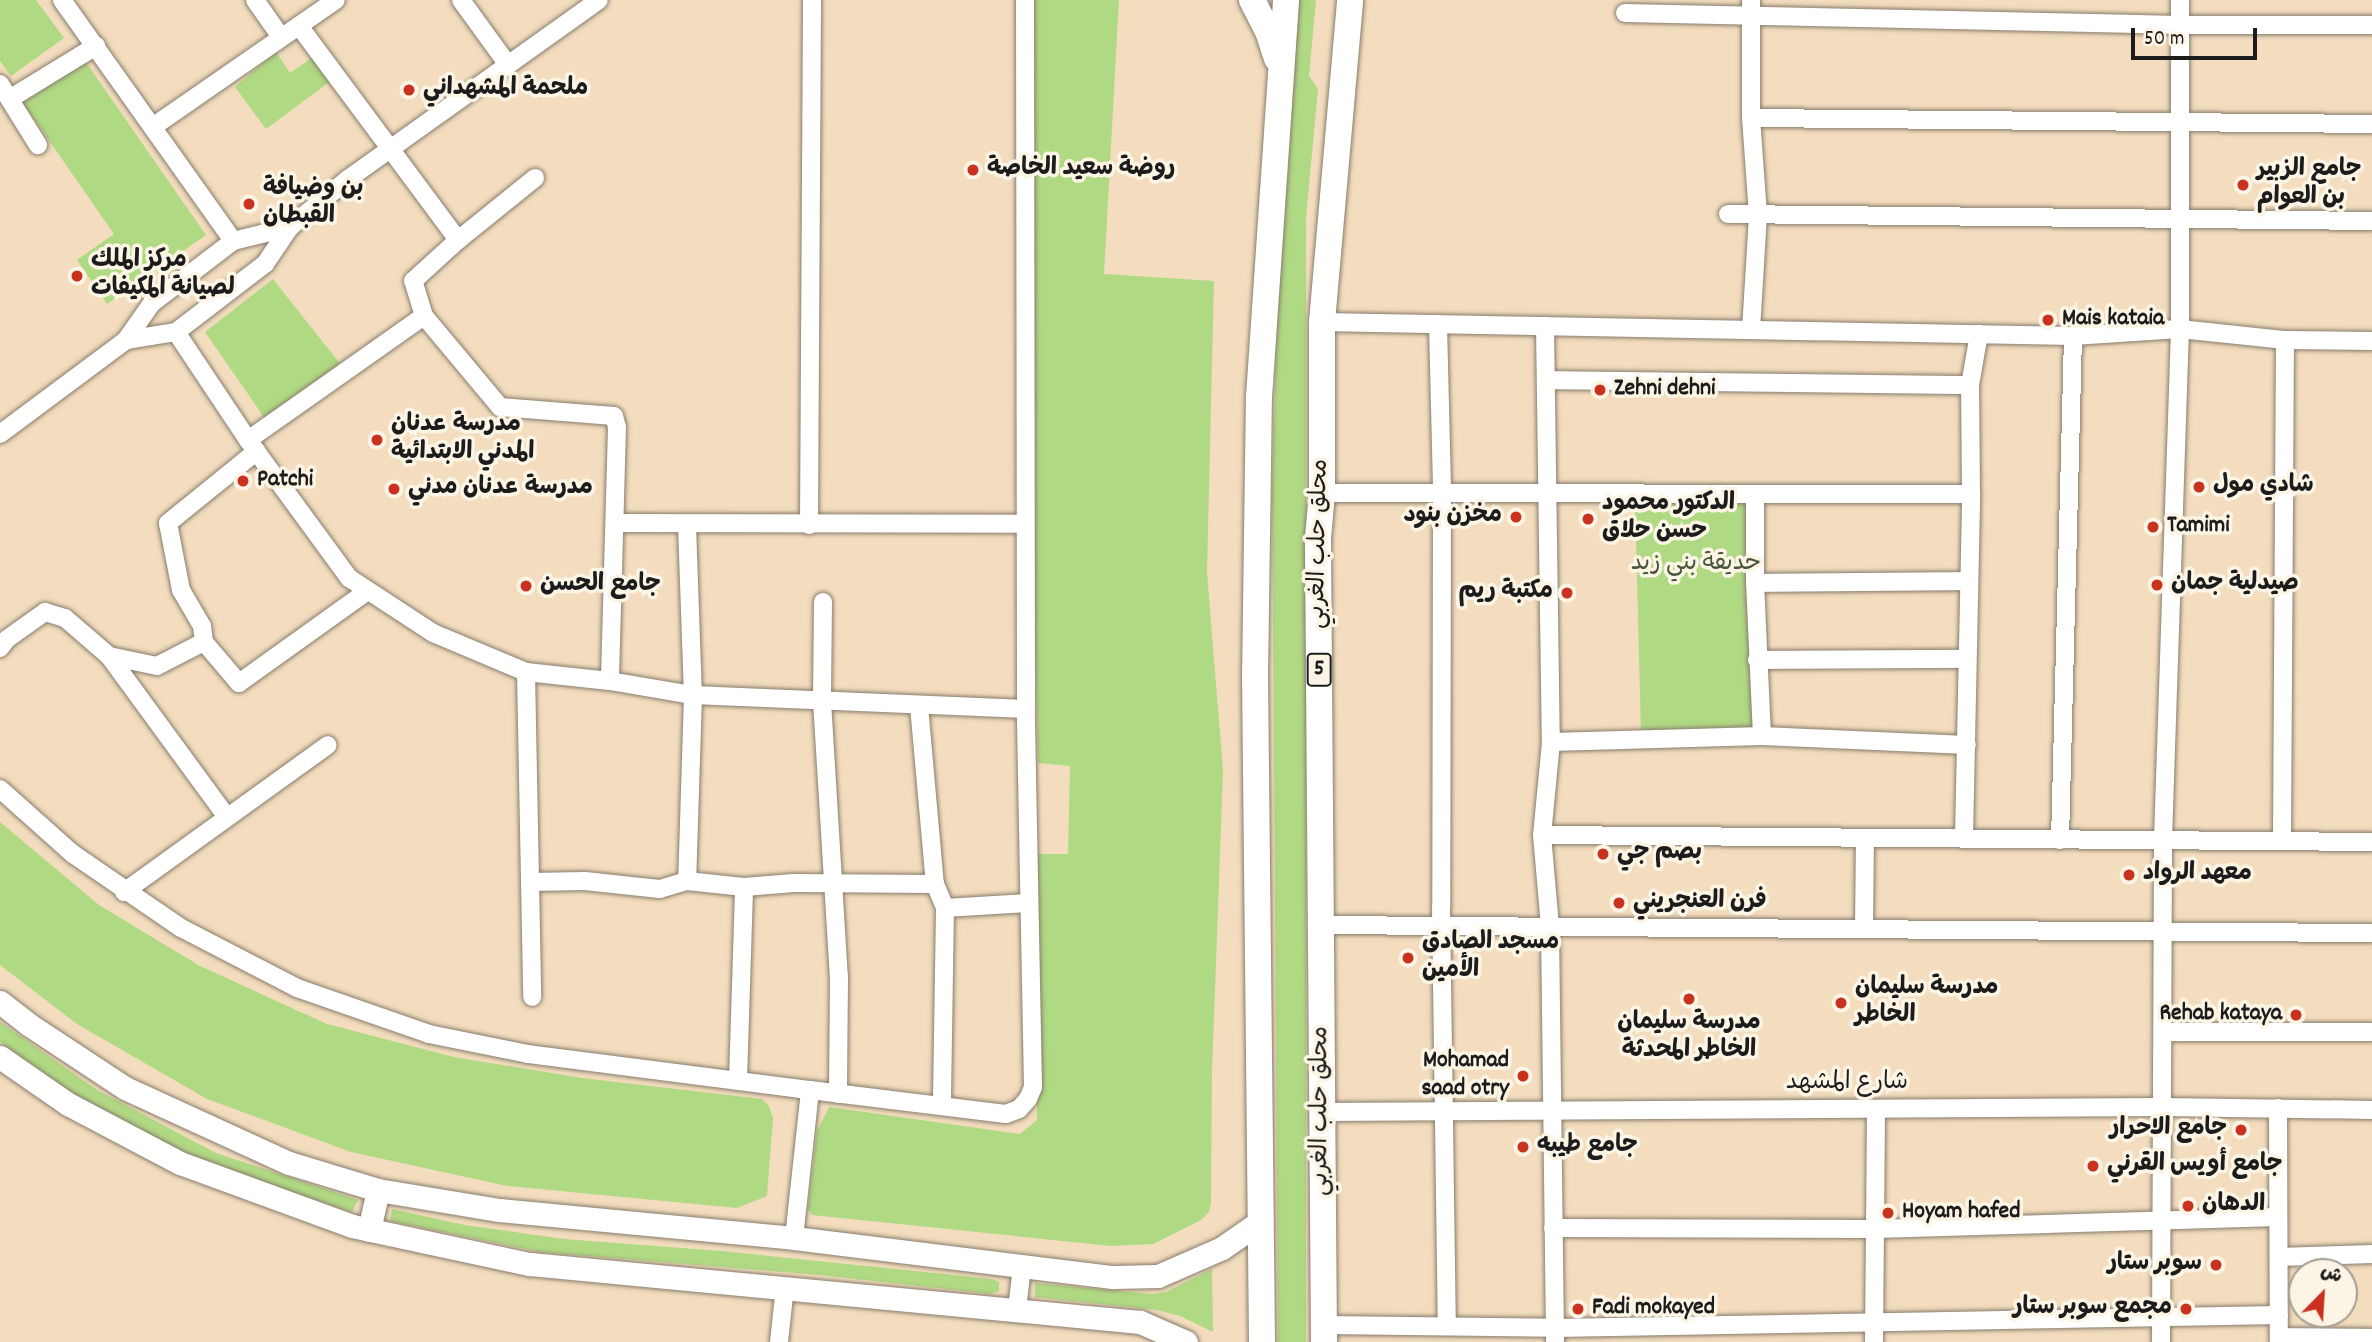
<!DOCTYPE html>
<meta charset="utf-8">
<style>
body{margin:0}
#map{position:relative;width:2372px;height:1342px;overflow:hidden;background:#f3ddbe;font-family:Dekko,"Playpen Sans Arabic",sans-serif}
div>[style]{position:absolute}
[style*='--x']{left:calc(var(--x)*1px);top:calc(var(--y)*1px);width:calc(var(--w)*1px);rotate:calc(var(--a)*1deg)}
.green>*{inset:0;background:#b0d983}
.roads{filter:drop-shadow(0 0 2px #887c6d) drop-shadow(0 0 2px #887c6d)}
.minor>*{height:18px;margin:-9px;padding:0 9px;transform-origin:9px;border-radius:9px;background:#fff}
.major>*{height:23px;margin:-11.5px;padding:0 11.5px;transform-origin:11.5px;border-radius:11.5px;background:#fff}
.highway>*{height:26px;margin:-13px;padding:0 13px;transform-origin:13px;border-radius:13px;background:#fff}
.dots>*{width:19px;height:19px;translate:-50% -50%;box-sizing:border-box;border:4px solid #fcf5e5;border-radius:50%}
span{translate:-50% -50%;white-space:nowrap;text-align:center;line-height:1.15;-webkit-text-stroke:7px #fcf5e5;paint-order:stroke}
.shield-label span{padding:2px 5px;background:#fcf5e5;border:2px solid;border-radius:5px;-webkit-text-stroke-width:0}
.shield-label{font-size:23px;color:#1c1c1c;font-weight:700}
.poi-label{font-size:24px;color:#1c1c1c;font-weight:700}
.left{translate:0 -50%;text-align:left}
.right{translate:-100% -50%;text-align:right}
.street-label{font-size:24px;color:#1c1c1c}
.park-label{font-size:24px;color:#48553b}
.north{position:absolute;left:2288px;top:1258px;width:70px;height:70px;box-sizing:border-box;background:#fcf5e5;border:2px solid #a29e95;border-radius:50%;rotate:24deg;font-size:19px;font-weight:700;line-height:28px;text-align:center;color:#1c1c1c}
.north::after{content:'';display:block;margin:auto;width:24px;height:32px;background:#c8321e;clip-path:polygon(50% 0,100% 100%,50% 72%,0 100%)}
.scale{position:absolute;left:2131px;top:28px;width:126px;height:32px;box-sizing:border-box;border:4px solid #1c1c1c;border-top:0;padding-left:9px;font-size:21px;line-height:24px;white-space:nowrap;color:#1c1c1c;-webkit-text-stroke:5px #fcf5e5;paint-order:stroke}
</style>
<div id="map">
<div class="green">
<div style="clip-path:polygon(0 0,36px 0,64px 38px,11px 76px,0 61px)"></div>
<div style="clip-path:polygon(1032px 0,1119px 0,1104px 274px,1214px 281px,1207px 572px,1223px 771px,1212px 1072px,1211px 1202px,1209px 1212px,1201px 1220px,1153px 1244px,1111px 1246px,812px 1215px,808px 1209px,817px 1131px,829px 1107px,1020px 1134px,1037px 1120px,1035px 854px,1068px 854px,1070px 766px,1038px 763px,1034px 572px)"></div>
<div style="clip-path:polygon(1299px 0,1316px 0,1309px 76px,1318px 89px,1306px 218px,1306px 1342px,1278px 1342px,1272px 489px,1277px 318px)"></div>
<div style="clip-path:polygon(276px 52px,290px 73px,319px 53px,336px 77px,266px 129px,235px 87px)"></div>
<div style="clip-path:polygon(85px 61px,206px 235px,107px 304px,77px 260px,114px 234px,23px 103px)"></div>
<div style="clip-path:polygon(273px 279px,341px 365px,266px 420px,205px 332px)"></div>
<div style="clip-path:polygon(1753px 496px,1760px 734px,1641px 735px,1635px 498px)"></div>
<div style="clip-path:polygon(0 822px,99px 905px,200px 966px,327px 1024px,454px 1057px,582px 1078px,762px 1099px,769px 1106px,773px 1118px,767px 1196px,737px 1208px,507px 1186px,351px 1152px,207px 1099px,77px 1024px,0 965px)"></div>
<div style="clip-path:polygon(0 1022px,97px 1090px,216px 1153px,358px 1200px,352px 1212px,201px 1162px,67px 1091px,0 1042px)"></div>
<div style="clip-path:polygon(392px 1209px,465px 1225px,564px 1239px,722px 1251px,992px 1279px,999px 1282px,999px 1291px,991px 1294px,819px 1275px,540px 1252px,390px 1221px)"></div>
<div style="clip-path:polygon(1212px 1269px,1213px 1332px,1180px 1316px,1157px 1310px,1035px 1297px,1035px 1283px,1152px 1294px,1166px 1292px)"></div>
</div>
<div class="roads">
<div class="minor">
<div style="--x:62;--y:0;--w:296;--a:54.6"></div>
<div style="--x:255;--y:0;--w:45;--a:54.9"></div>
<div style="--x:461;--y:0;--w:80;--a:54.1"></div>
<div style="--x:1625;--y:13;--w:555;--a:1.24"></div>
<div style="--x:2180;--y:25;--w:192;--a:0"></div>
<div style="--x:0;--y:84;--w:72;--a:58.1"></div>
<div style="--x:11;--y:98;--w:100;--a:-31.5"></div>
<div style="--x:1751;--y:118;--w:621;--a:0.55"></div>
<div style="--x:154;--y:126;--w:221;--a:-34.7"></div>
<div style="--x:1728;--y:214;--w:644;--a:0.62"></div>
<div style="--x:458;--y:240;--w:99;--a:-38.8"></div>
<div style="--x:424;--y:316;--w:119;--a:50.1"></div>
<div style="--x:500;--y:407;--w:114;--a:4.5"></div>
<div style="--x:614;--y:416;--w:11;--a:75"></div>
<div style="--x:617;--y:427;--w:254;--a:91.6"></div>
<div style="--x:1322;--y:322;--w:751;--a:1.07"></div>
<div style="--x:2073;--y:336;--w:107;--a:-3.7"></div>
<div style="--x:2180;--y:329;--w:106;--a:6"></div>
<div style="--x:2285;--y:340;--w:87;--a:0.7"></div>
<div style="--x:1438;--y:324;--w:168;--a:88.6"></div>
<div style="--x:1442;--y:492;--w:416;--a:90.1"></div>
<div style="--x:1441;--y:908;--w:416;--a:89.2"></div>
<div style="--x:1545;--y:326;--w:416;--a:89.2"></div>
<div style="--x:1551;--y:742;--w:93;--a:95.5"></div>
<div style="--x:1542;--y:835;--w:92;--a:85"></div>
<div style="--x:1550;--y:927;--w:415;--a:89.3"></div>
<div style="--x:1751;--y:330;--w:115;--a:-86.5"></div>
<div style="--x:1758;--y:215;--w:97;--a:-94.1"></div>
<div style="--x:1751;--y:118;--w:118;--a:-90"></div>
<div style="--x:176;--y:332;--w:130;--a:56.3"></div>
<div style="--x:248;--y:440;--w:171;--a:53.8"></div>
<div style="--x:349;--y:578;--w:100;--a:33.2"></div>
<div style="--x:433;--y:633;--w:101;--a:22.8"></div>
<div style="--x:526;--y:672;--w:84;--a:6.1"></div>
<div style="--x:610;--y:681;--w:84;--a:9.6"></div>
<div style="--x:693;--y:695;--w:333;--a:2.4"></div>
<div style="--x:126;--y:340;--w:51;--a:-9.1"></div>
<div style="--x:176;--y:332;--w:112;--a:-37.4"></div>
<div style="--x:265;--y:264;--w:45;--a:-56"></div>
<div style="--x:290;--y:227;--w:75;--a:-39.6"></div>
<div style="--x:348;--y:179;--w:308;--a:-35.5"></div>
<div style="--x:1546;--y:380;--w:424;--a:0.7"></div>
<div style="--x:0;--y:434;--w:157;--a:-36.7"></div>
<div style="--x:126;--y:340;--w:45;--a:-54.9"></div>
<div style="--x:152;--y:303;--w:102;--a:-37.4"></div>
<div style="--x:233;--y:241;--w:59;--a:-13.8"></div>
<div style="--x:248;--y:440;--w:215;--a:-35.2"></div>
<div style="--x:424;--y:316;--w:37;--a:-107"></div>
<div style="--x:413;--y:281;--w:61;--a:-42.3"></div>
<div style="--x:458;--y:240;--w:267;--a:-126.6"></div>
<div style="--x:1322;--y:493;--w:649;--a:0.09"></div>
<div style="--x:615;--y:523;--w:410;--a:0.1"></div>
<div style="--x:687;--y:525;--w:170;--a:88"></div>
<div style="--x:693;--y:695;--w:186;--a:91.8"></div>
<div style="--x:809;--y:525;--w:525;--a:-89.67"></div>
<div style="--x:1755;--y:583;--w:213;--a:-0.5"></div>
<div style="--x:823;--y:602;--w:99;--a:90.6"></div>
<div style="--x:822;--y:701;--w:277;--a:86.5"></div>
<div style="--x:839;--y:977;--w:117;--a:90.5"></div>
<div style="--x:204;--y:642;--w:16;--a:-97"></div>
<div style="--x:202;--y:626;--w:42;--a:-120.3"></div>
<div style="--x:181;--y:590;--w:68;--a:-101"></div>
<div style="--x:168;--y:523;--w:114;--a:-39"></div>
<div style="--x:0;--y:648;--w:11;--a:-52"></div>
<div style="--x:7;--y:639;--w:47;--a:-35.4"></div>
<div style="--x:45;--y:612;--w:21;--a:17"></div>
<div style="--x:65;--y:618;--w:58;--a:40.8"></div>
<div style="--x:109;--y:656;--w:49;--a:11.8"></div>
<div style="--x:157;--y:666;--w:53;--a:-27.1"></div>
<div style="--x:204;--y:642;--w:54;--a:49.5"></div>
<div style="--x:239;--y:683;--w:156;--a:-35.6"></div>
<div style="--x:109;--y:656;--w:198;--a:53.8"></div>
<div style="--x:1757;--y:660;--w:210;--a:-0.3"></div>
<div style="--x:526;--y:672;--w:325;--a:88.9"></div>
<div style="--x:919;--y:706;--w:179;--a:84.9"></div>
<div style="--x:935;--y:884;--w:26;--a:67"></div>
<div style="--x:945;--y:908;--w:198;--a:90.9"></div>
<div style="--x:1762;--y:736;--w:205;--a:2.5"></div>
<div style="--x:1551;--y:742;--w:211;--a:-1.6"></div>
<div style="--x:1762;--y:736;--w:153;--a:-92.6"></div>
<div style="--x:1755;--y:583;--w:89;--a:-90"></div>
<div style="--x:0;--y:789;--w:98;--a:41.7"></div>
<div style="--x:73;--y:854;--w:131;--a:34.4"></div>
<div style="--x:181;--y:928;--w:131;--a:27.3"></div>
<div style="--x:297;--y:988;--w:140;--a:19.2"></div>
<div style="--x:429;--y:1034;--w:101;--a:11.4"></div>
<div style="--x:528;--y:1054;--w:284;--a:7.3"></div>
<div style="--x:810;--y:1090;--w:197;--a:7"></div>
<div style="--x:1006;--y:1114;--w:14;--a:-21"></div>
<div style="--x:1019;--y:1109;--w:13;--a:-48"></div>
<div style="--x:1028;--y:1099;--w:13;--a:-67"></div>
<div style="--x:1033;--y:1087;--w:378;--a:-91.1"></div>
<div style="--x:1026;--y:709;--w:709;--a:-90.08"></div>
<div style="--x:1542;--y:835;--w:830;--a:0.48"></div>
<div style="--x:1964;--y:838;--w:344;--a:-88.8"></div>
<div style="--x:1971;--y:494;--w:109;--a:-90.5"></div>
<div style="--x:1970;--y:385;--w:52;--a:-80"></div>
<div style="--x:2060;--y:840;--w:504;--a:-88.52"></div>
<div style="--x:2282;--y:841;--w:501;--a:-89.66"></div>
<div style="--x:530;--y:882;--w:55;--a:-1"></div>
<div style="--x:585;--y:881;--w:75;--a:6.1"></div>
<div style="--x:660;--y:889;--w:28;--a:-17"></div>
<div style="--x:687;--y:881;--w:57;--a:6"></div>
<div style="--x:744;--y:887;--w:50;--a:-4.6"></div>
<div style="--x:794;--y:883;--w:141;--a:0.4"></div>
<div style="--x:124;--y:892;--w:251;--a:-35.8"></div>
<div style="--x:945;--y:908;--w:83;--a:-3.4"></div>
<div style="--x:1321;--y:925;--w:1051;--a:0.44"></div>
<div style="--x:1864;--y:929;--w:91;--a:-89.4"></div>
<div style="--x:2164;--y:1032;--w:208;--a:0"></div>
<div style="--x:738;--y:1081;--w:194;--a:-88.2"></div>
<div style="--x:2278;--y:1108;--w:234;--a:89.8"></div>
<div style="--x:1322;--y:1112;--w:841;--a:-0.34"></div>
<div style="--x:2163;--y:1107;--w:209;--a:0.8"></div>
<div style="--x:1553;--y:1228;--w:322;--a:0.2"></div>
<div style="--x:1875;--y:1229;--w:403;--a:-1.7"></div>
<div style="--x:794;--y:1238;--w:149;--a:-83.8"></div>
<div style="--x:2279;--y:1257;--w:93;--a:-1.8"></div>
<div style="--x:1017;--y:1310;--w:44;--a:-83.5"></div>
<div style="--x:1324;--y:1325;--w:231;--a:0.7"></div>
<div style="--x:1555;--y:1328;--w:724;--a:-1.03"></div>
<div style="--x:2279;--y:1337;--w:93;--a:0.6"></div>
<div style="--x:779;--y:1342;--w:55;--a:-83.8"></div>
<div style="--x:1874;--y:1342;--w:233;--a:-89.5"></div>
<div style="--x:2161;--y:1342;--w:503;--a:-89.77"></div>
<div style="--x:2163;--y:839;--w:510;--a:-88.09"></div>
<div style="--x:2180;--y:329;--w:329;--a:-90"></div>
</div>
<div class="major">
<div style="--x:0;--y:1002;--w:36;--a:38"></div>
<div style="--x:28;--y:1024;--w:116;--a:33.4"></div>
<div style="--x:125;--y:1088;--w:180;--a:24.6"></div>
<div style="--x:289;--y:1163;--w:93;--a:16.9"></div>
<div style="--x:378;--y:1190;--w:123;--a:9.4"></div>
<div style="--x:499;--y:1210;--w:296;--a:5.4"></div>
<div style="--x:794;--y:1238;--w:321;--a:7"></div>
<div style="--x:1113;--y:1277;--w:45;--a:-1.3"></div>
<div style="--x:1158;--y:1276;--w:70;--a:-23.6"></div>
<div style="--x:1222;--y:1248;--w:47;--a:-34.7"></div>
<div style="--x:0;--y:1057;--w:83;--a:34.7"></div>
<div style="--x:68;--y:1104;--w:127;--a:27.8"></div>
<div style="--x:180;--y:1163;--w:183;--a:20.1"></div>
<div style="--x:352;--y:1226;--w:182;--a:12.1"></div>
<div style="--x:530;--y:1264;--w:613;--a:5.43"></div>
<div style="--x:1140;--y:1322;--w:50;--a:23.5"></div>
<div style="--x:369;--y:1230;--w:41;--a:-77.3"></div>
</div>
<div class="highway">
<div style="--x:1252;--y:0;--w:35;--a:63"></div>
<div style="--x:1268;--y:31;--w:29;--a:72"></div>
<div style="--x:1262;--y:1342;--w:663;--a:-90.6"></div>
<div style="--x:1255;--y:679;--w:282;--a:-89.2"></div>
<div style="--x:1259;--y:397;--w:398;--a:-86.1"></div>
<div style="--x:1324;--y:1342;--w:804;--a:-90.43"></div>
<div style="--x:1318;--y:538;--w:45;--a:-84.9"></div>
<div style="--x:1322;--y:493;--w:171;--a:-90"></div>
<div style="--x:1322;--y:322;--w:323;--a:-85"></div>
</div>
</div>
<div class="dots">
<div style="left:409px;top:90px;background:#c8321e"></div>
<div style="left:973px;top:170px;background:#c8321e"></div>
<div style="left:2243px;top:185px;background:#c8321e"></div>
<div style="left:249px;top:204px;background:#c8321e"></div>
<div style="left:77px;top:276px;background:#c8321e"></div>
<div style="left:2048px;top:320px;background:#c8321e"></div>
<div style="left:1600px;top:390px;background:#c8321e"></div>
<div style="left:377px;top:440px;background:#c8321e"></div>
<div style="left:243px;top:481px;background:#c8321e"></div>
<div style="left:2199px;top:487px;background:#c8321e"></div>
<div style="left:394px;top:489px;background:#c8321e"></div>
<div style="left:1516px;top:517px;background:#c8321e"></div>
<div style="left:1588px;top:519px;background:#c8321e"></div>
<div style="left:2153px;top:527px;background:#c8321e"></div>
<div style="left:2157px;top:585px;background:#c8321e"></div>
<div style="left:526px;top:586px;background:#c8321e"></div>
<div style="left:1567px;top:593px;background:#c8321e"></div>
<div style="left:1603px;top:854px;background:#c8321e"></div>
<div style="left:2129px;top:875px;background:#c8321e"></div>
<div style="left:1619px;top:903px;background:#c8321e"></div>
<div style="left:1408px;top:958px;background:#c8321e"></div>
<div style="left:1689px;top:999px;background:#c8321e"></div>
<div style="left:1841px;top:1003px;background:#c8321e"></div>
<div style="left:2296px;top:1015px;background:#c8321e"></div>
<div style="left:1523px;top:1076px;background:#c8321e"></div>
<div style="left:2241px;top:1130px;background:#c8321e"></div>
<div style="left:1523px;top:1147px;background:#c8321e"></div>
<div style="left:2093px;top:1166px;background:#c8321e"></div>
<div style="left:2188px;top:1206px;background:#c8321e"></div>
<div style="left:1888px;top:1213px;background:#c8321e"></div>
<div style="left:2216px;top:1265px;background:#c8321e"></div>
<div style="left:1578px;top:1309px;background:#c8321e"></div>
<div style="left:2186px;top:1309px;background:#c8321e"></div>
</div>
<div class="shield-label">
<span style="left:1319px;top:670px">5</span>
</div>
<div class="poi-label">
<span class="left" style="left:423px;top:90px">ملحمة المشهداني</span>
<span class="left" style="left:987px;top:170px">روضة سعيد الخاصة</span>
<span class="left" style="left:2257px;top:185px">جامع الزبير<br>بن العوام</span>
<span class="left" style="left:263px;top:204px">بن وضيافة<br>القبطان</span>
<span class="left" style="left:91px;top:276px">مركز الملك<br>لصيانة المكيفات</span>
<span class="left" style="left:2062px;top:320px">Mais kataia</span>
<span class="left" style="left:1614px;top:390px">Zehni dehni</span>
<span class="left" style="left:391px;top:440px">مدرسة عدنان<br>المدني الابتدائية</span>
<span class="left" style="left:257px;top:481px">Patchi</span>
<span class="left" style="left:2213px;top:487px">شادي مول</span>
<span class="left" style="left:408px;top:489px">مدرسة عدنان مدني</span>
<span class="left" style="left:1602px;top:519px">الدكتور محمود<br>حسن حلاق</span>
<span class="right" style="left:1502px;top:517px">مخزن بنود</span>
<span class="left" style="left:2167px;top:527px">Tamimi</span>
<span class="left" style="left:2171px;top:585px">صيدلية جمان</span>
<span class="left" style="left:540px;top:586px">جامع الحسن</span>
<span class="right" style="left:1553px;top:593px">مكتبة ريم</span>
<span class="left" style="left:1617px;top:854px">بصم جي</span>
<span class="left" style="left:2143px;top:875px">معهد الرواد</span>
<span class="left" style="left:1633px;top:903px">فرن العنجريني</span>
<span class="left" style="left:1422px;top:958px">مسجد الصادق<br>الأمين</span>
<span class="left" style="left:1855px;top:1003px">مدرسة سليمان<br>الخاطر</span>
<span class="right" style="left:2282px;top:1015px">Rehab kataya</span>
<span style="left:1689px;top:1038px">مدرسة سليمان<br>الخاطر المحدثة</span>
<span class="right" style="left:1509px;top:1076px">Mohamad<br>saad otry</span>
<span class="right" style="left:2227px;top:1130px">جامع الاحرار</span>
<span class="left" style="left:1537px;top:1147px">جامع طيبه</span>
<span class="left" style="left:2107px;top:1166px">جامع أويس القرني</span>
<span class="left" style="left:2202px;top:1206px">الدهان</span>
<span class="left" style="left:1902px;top:1213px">Hoyam hafed</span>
<span class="right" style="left:2202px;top:1265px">سوبر ستار</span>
<span class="left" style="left:1592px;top:1309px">Fadi mokayed</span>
<span class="right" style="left:2172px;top:1309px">مجمع سوبر ستار</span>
</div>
<div class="street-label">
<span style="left:1320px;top:544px;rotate:-89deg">محلق حلب الغربي</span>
<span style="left:1847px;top:1084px">شارع المشهد</span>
<span style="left:1322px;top:1111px;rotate:-90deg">محلق حلب الغربي</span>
</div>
<div class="park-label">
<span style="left:1696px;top:565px">حديقة بني زيد</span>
</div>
<div class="north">ش</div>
<div class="scale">50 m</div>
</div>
